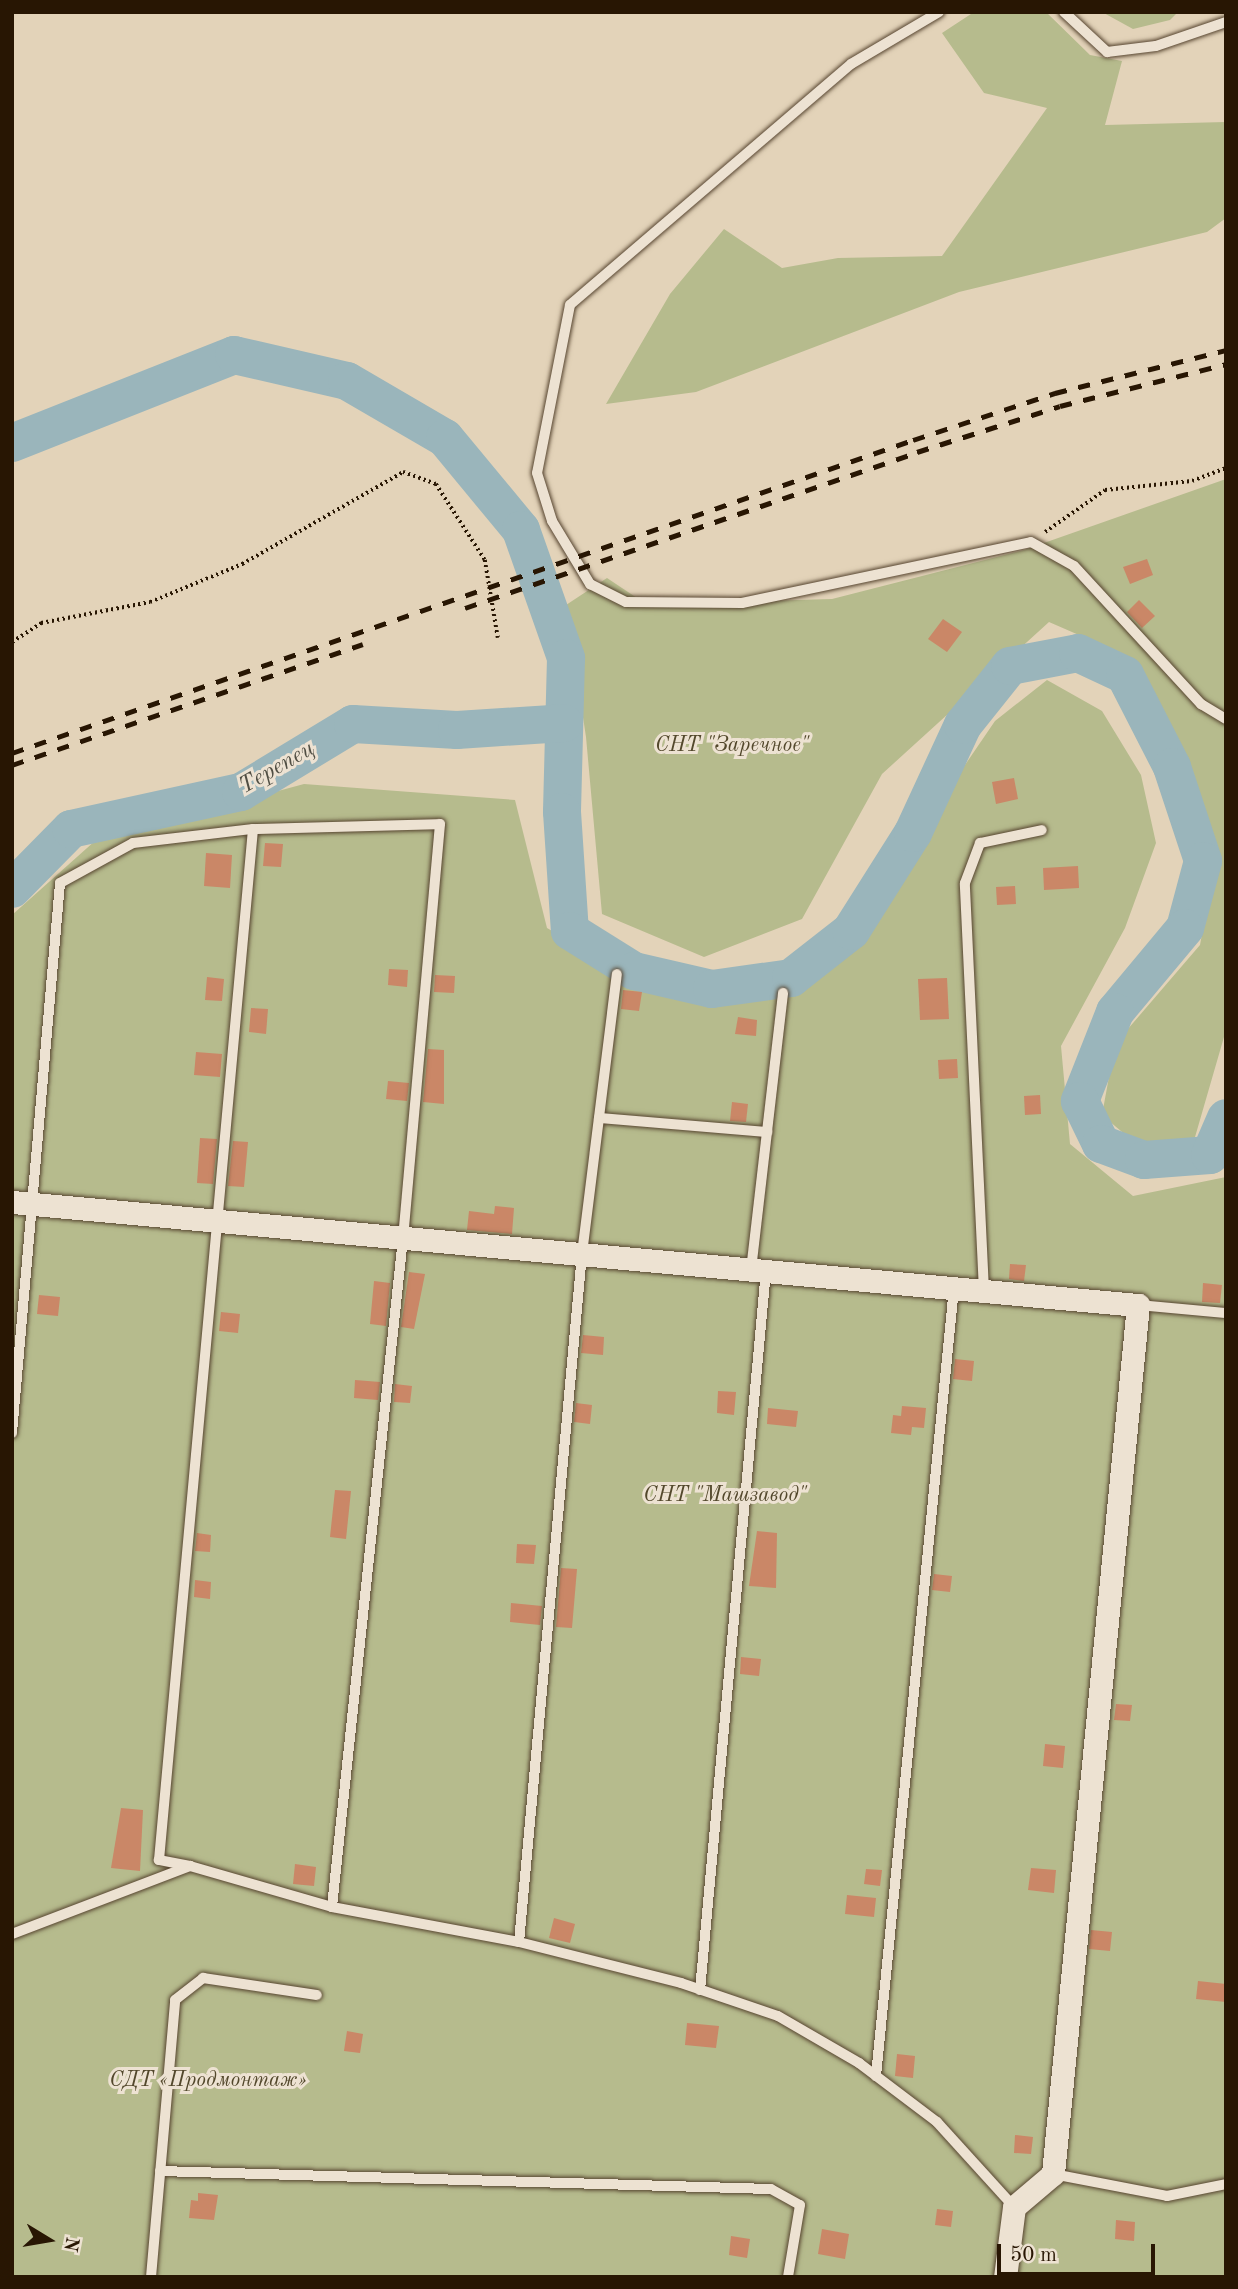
<!DOCTYPE html>
<meta charset="utf-8">
<style>
body{margin:0}
#map{position:relative;width:1238px;height:2289px;overflow:hidden;background:#e3d3b9;font-family:"Old Standard TT",serif}
div>[style]{position:absolute}
[style*='--x']{left:calc(var(--x)*1px);top:calc(var(--y)*1px);width:calc(var(--w)*1px);rotate:calc(var(--a)*1deg)}
.green>*{inset:0;background:#b6bb8d}
.river>*{height:38px;margin:-19px;padding:0 19px;transform-origin:19px;border-radius:19px;background:#9ab5bb}
.building>*{inset:0;background:#ca8767}
.path>*{height:3.5px;margin-top:-1.75px;transform-origin:0;background:repeating-linear-gradient(90deg,#281603 0 2px,transparent 0 5.5px)}
.roads{filter:drop-shadow(0 0 2px #574530) drop-shadow(0 0 2px #574530)}
.service>*{height:10px;margin:-5px;padding:0 5px;transform-origin:5px;border-radius:5px;background:#ede2d2}
.minor>*{height:23px;margin:-11.5px;padding:0 11.5px;transform-origin:11.5px;border-radius:11.5px;background:#ede2d2}
.rail>*{height:5px;margin-top:-2.5px;transform-origin:0;background:repeating-linear-gradient(90deg,#281603 0 12px,transparent 0 24px)}
span{translate:-50% -50%;white-space:nowrap;text-align:center;line-height:1.15;-webkit-text-stroke:6px #ede2d2;paint-order:stroke}
.park-label{font-size:21px;color:#53482c;font-style:italic}
.water-label{font-size:23px;color:#504e43;font-style:italic}
.frame{position:absolute;inset:0;border:14px solid #281603;pointer-events:none}
.north{position:absolute;left:14px;top:2205px;width:70px;height:70px;-webkit-text-stroke:5px #ede2d2;paint-order:stroke;rotate:101deg;font-size:19px;font-weight:700;line-height:28px;text-align:center;color:#281603}
.north::after{content:'';display:block;margin:auto;width:24px;height:32px;background:#281603;clip-path:polygon(50% 0,100% 100%,50% 72%,0 100%)}
.scale{position:absolute;left:997px;top:2244px;width:158px;height:32px;box-sizing:border-box;border:4px solid #281603;border-top:0;padding-left:9px;font-size:21px;line-height:24px;white-space:nowrap;color:#281603;-webkit-text-stroke:5px #ede2d2;paint-order:stroke}
</style>
<div id="map">
<div class="green">
<div style="clip-path:polygon(974px 12px,1046px 12px,1090px 55px,1122px 61px,1105px 125px,1226px 122px,1226px 218px,1207px 232px,959px 292px,696px 392px,606px 404px,670px 294px,724px 229px,782px 268px,838px 258px,942px 256px,1047px 108px,984px 93px,942px 33px)"></div>
<div style="clip-path:polygon(1102px 12px,1178px 12px,1170px 20px,1133px 29px)"></div>
<div style="clip-path:polygon(1226px 479px,1226px 1030px,1193px 1144px,1141px 1148px,1102px 1115px,1115px 1044px,1200px 945px,1215px 862px,1186px 756px,1118px 652px,1049px 622px,882px 774px,802px 919px,704px 957px,602px 914px,586px 737px,566px 605px,607px 578px,646px 604px,832px 599px,1024px 550px)"></div>
<div style="clip-path:polygon(1047px 680px,1102px 711px,1141px 775px,1156px 843px,1125px 928px,1061px 1046px,1070px 1144px,1133px 1196px,1226px 1177px,1226px 2277px,12px 2277px,12px 915px,96px 840px,304px 784px,515px 800px,547px 928px,625px 973px,707px 1004px,771px 994px,861px 936px,924px 825px,995px 721px)"></div>
</div>
<div class="river">
<div style="--x:12;--y:443;--w:239;--a:-21.6"></div>
<div style="--x:234;--y:355;--w:116;--a:13"></div>
<div style="--x:347;--y:381;--w:113;--a:30.2"></div>
<div style="--x:445;--y:438;--w:119;--a:50.4"></div>
<div style="--x:521;--y:530;--w:136;--a:70.6"></div>
<div style="--x:566;--y:658;--w:154;--a:91.5"></div>
<div style="--x:562;--y:812;--w:119;--a:86.2"></div>
<div style="--x:570;--y:931;--w:75;--a:32"></div>
<div style="--x:634;--y:971;--w:80;--a:13"></div>
<div style="--x:712;--y:989;--w:80;--a:-7.9"></div>
<div style="--x:791;--y:978;--w:76;--a:-38.1"></div>
<div style="--x:851;--y:931;--w:116;--a:-57.7"></div>
<div style="--x:913;--y:833;--w:119;--a:-65.2"></div>
<div style="--x:963;--y:725;--w:75;--a:-51.5"></div>
<div style="--x:1010;--y:666;--w:69;--a:-10.8"></div>
<div style="--x:1078;--y:653;--w:52;--a:25.1"></div>
<div style="--x:1125;--y:675;--w:103;--a:62.9"></div>
<div style="--x:1172;--y:767;--w:99;--a:71.7"></div>
<div style="--x:1203;--y:861;--w:69;--a:105"></div>
<div style="--x:1185;--y:928;--w:109;--a:129.8"></div>
<div style="--x:1115;--y:1012;--w:96;--a:111.5"></div>
<div style="--x:1080;--y:1101;--w:48;--a:64"></div>
<div style="--x:1101;--y:1144;--w:46;--a:20.4"></div>
<div style="--x:1144;--y:1160;--w:66;--a:-4.3"></div>
<div style="--x:1210;--y:1155;--w:40;--a:-66.6"></div>
<div style="--x:12;--y:889;--w:84;--a:-45.5"></div>
<div style="--x:71;--y:829;--w:174;--a:-12.3"></div>
<div style="--x:241;--y:792;--w:131;--a:-31.3"></div>
<div style="--x:353;--y:724;--w:104;--a:3.3"></div>
<div style="--x:457;--y:730;--w:107;--a:-3.7"></div>
</div>
<div class="building">
<div style="clip-path:polygon(1147px 559px,1153px 575px,1130px 584px,1123px 567px)"></div>
<div style="clip-path:polygon(1139px 600px,1155px 616px,1142px 628px,1127px 612px)"></div>
<div style="clip-path:polygon(943px 619px,962px 632px,947px 652px,928px 639px)"></div>
<div style="clip-path:polygon(1014px 778px,1018px 799px,996px 804px,992px 782px)"></div>
<div style="clip-path:polygon(265px 843px,283px 844px,281px 867px,263px 866px)"></div>
<div style="clip-path:polygon(206px 853px,232px 855px,230px 888px,204px 886px)"></div>
<div style="clip-path:polygon(1078px 866px,1079px 888px,1044px 890px,1043px 868px)"></div>
<div style="clip-path:polygon(1015px 886px,1016px 904px,997px 905px,996px 887px)"></div>
<div style="clip-path:polygon(389px 969px,408px 970px,407px 987px,388px 985px)"></div>
<div style="clip-path:polygon(435px 975px,455px 976px,454px 993px,434px 992px)"></div>
<div style="clip-path:polygon(207px 977px,224px 979px,222px 1001px,205px 1000px)"></div>
<div style="clip-path:polygon(947px 978px,949px 1019px,920px 1020px,918px 979px)"></div>
<div style="clip-path:polygon(623px 990px,642px 992px,639px 1011px,621px 1009px)"></div>
<div style="clip-path:polygon(251px 1008px,268px 1009px,266px 1034px,249px 1032px)"></div>
<div style="clip-path:polygon(738px 1017px,757px 1020px,756px 1036px,735px 1034px)"></div>
<div style="clip-path:polygon(428px 1049px,444px 1050px,444px 1104px,423px 1102px)"></div>
<div style="clip-path:polygon(196px 1052px,222px 1054px,220px 1077px,194px 1075px)"></div>
<div style="clip-path:polygon(957px 1059px,958px 1078px,939px 1079px,938px 1060px)"></div>
<div style="clip-path:polygon(388px 1081px,409px 1083px,407px 1101px,386px 1099px)"></div>
<div style="clip-path:polygon(1040px 1095px,1041px 1114px,1025px 1115px,1024px 1096px)"></div>
<div style="clip-path:polygon(732px 1102px,748px 1104px,746px 1122px,730px 1121px)"></div>
<div style="clip-path:polygon(200px 1138px,217px 1139px,213px 1184px,197px 1183px)"></div>
<div style="clip-path:polygon(233px 1141px,248px 1142px,244px 1187px,228px 1186px)"></div>
<div style="clip-path:polygon(495px 1206px,514px 1208px,512px 1234px,467px 1230px,469px 1211px,494px 1214px)"></div>
<div style="clip-path:polygon(1010px 1264px,1026px 1265px,1024px 1281px,1009px 1279px)"></div>
<div style="clip-path:polygon(409px 1272px,425px 1274px,414px 1329px,401px 1327px)"></div>
<div style="clip-path:polygon(374px 1281px,390px 1283px,386px 1326px,370px 1324px)"></div>
<div style="clip-path:polygon(1203px 1283px,1222px 1285px,1220px 1303px,1202px 1302px)"></div>
<div style="clip-path:polygon(39px 1295px,60px 1297px,58px 1316px,37px 1314px)"></div>
<div style="clip-path:polygon(221px 1312px,240px 1314px,238px 1333px,219px 1331px)"></div>
<div style="clip-path:polygon(583px 1335px,604px 1337px,603px 1355px,581px 1353px)"></div>
<div style="clip-path:polygon(955px 1359px,974px 1361px,972px 1381px,953px 1379px)"></div>
<div style="clip-path:polygon(355px 1380px,380px 1382px,378px 1400px,354px 1398px)"></div>
<div style="clip-path:polygon(395px 1384px,412px 1386px,410px 1403px,394px 1402px)"></div>
<div style="clip-path:polygon(718px 1391px,736px 1392px,734px 1415px,717px 1413px)"></div>
<div style="clip-path:polygon(576px 1403px,592px 1405px,590px 1424px,574px 1422px)"></div>
<div style="clip-path:polygon(902px 1406px,926px 1408px,924px 1428px,912px 1427px,911px 1435px,891px 1433px,893px 1415px,901px 1416px)"></div>
<div style="clip-path:polygon(768px 1408px,798px 1411px,796px 1427px,767px 1424px)"></div>
<div style="clip-path:polygon(335px 1490px,351px 1491px,346px 1539px,330px 1537px)"></div>
<div style="clip-path:polygon(757px 1531px,777px 1533px,776px 1588px,749px 1586px)"></div>
<div style="clip-path:polygon(197px 1533px,211px 1535px,210px 1552px,195px 1551px)"></div>
<div style="clip-path:polygon(517px 1544px,536px 1545px,534px 1564px,516px 1563px)"></div>
<div style="clip-path:polygon(561px 1568px,577px 1569px,572px 1628px,556px 1627px)"></div>
<div style="clip-path:polygon(934px 1574px,952px 1576px,950px 1592px,932px 1590px)"></div>
<div style="clip-path:polygon(195px 1580px,211px 1582px,210px 1599px,194px 1597px)"></div>
<div style="clip-path:polygon(511px 1603px,542px 1606px,540px 1625px,510px 1622px)"></div>
<div style="clip-path:polygon(741px 1657px,761px 1659px,759px 1676px,740px 1674px)"></div>
<div style="clip-path:polygon(1116px 1704px,1132px 1705px,1130px 1721px,1114px 1720px)"></div>
<div style="clip-path:polygon(1045px 1744px,1065px 1746px,1063px 1768px,1043px 1766px)"></div>
<div style="clip-path:polygon(121px 1808px,143px 1810px,140px 1871px,111px 1868px)"></div>
<div style="clip-path:polygon(295px 1864px,316px 1867px,314px 1886px,293px 1884px)"></div>
<div style="clip-path:polygon(1031px 1868px,1056px 1870px,1054px 1893px,1028px 1890px)"></div>
<div style="clip-path:polygon(866px 1869px,882px 1870px,880px 1886px,864px 1884px)"></div>
<div style="clip-path:polygon(847px 1895px,876px 1898px,874px 1917px,845px 1914px)"></div>
<div style="clip-path:polygon(554px 1918px,575px 1924px,570px 1943px,549px 1938px)"></div>
<div style="clip-path:polygon(1091px 1930px,1112px 1932px,1110px 1951px,1089px 1949px)"></div>
<div style="clip-path:polygon(1198px 1981px,1226px 1984px,1226px 2002px,1196px 1999px)"></div>
<div style="clip-path:polygon(687px 2023px,719px 2026px,716px 2048px,685px 2045px)"></div>
<div style="clip-path:polygon(347px 2031px,363px 2034px,360px 2053px,344px 2051px)"></div>
<div style="clip-path:polygon(897px 2054px,915px 2056px,913px 2078px,895px 2076px)"></div>
<div style="clip-path:polygon(1015px 2135px,1033px 2137px,1031px 2154px,1014px 2153px)"></div>
<div style="clip-path:polygon(198px 2193px,218px 2195px,214px 2220px,189px 2218px,191px 2200px,198px 2201px)"></div>
<div style="clip-path:polygon(937px 2209px,953px 2211px,951px 2227px,935px 2225px)"></div>
<div style="clip-path:polygon(1116px 2220px,1135px 2222px,1134px 2241px,1115px 2239px)"></div>
<div style="clip-path:polygon(822px 2229px,849px 2234px,845px 2259px,818px 2254px)"></div>
<div style="clip-path:polygon(731px 2236px,750px 2239px,747px 2258px,729px 2255px)"></div>
</div>
<div class="path">
<div style="--x:1045;--y:532;--w:73;--a:-35"></div>
<div style="--x:1105;--y:490;--w:87;--a:-5.9"></div>
<div style="--x:1192;--y:481;--w:36;--a:-21"></div>
<div style="--x:12;--y:642;--w:35;--a:-33"></div>
<div style="--x:41;--y:623;--w:111;--a:-10.9"></div>
<div style="--x:150;--y:602;--w:100;--a:-22.4"></div>
<div style="--x:242;--y:564;--w:185;--a:-29.7"></div>
<div style="--x:403;--y:472;--w:35;--a:20"></div>
<div style="--x:436;--y:484;--w:90;--a:57.2"></div>
<div style="--x:485;--y:560;--w:79;--a:80.5"></div>
</div>
<div class="roads">
<div class="service">
<div style="--x:939;--y:12;--w:102;--a:149.4"></div>
<div style="--x:851;--y:64;--w:370;--a:139.4"></div>
<div style="--x:570;--y:305;--w:171;--a:101.1"></div>
<div style="--x:537;--y:473;--w:50;--a:72.6"></div>
<div style="--x:552;--y:521;--w:74;--a:58.9"></div>
<div style="--x:590;--y:584;--w:40;--a:26.6"></div>
<div style="--x:626;--y:602;--w:116;--a:0.5"></div>
<div style="--x:742;--y:603;--w:295;--a:-11.9"></div>
<div style="--x:1031;--y:542;--w:49;--a:29.2"></div>
<div style="--x:1074;--y:566;--w:188;--a:47.4"></div>
<div style="--x:1201;--y:704;--w:29;--a:31"></div>
<div style="--x:1064;--y:12;--w:59;--a:42.9"></div>
<div style="--x:1107;--y:52;--w:49;--a:-7"></div>
<div style="--x:1156;--y:46;--w:74;--a:-18.9"></div>
<div style="--x:599;--y:1118;--w:169;--a:4.8"></div>
<div style="--x:751;--y:1270;--w:279;--a:-83.4"></div>
<div style="--x:984;--y:1291;--w:408;--a:-92.7"></div>
<div style="--x:965;--y:883;--w:43;--a:-69.4"></div>
<div style="--x:980;--y:843;--w:63;--a:-11.8"></div>
<div style="--x:1138;--y:1305;--w:88;--a:5.2"></div>
<div style="--x:12;--y:1433;--w:552;--a:-85.01"></div>
<div style="--x:60;--y:883;--w:83;--a:-28.7"></div>
<div style="--x:133;--y:843;--w:121;--a:-6.7"></div>
<div style="--x:253;--y:829;--w:187;--a:-1.5"></div>
<div style="--x:440;--y:824;--w:416;--a:95.1"></div>
<div style="--x:403;--y:1238;--w:673;--a:96.06"></div>
<div style="--x:190;--y:1866;--w:32;--a:-169"></div>
<div style="--x:159;--y:1860;--w:1035;--a:-84.79"></div>
<div style="--x:12;--y:1934;--w:191;--a:-20.9"></div>
<div style="--x:190;--y:1866;--w:148;--a:16.1"></div>
<div style="--x:332;--y:1907;--w:190;--a:10.6"></div>
<div style="--x:519;--y:1942;--w:167;--a:14.2"></div>
<div style="--x:681;--y:1983;--w:102;--a:18.8"></div>
<div style="--x:778;--y:2016;--w:94;--a:30.1"></div>
<div style="--x:859;--y:2063;--w:98;--a:37.1"></div>
<div style="--x:937;--y:2122;--w:115;--a:47.8"></div>
<div style="--x:519;--y:1942;--w:691;--a:-84.77"></div>
<div style="--x:582;--y:1254;--w:282;--a:-82.9"></div>
<div style="--x:700;--y:1990;--w:722;--a:-84.76"></div>
<div style="--x:876;--y:2076;--w:792;--a:-84.35"></div>
<div style="--x:160;--y:2171;--w:611;--a:1.69"></div>
<div style="--x:771;--y:2189;--w:33;--a:29"></div>
<div style="--x:800;--y:2205;--w:73;--a:99.5"></div>
<div style="--x:1053;--y:2174;--w:116;--a:10.9"></div>
<div style="--x:1167;--y:2196;--w:60;--a:-11.5"></div>
<div style="--x:151;--y:2277;--w:278;--a:-85"></div>
<div style="--x:175;--y:2000;--w:36;--a:-38"></div>
<div style="--x:203;--y:1978;--w:115;--a:8.5"></div>
</div>
<div class="minor">
<div style="--x:12;--y:1202;--w:1131;--a:5.23"></div>
<div style="--x:1138;--y:1305;--w:873;--a:95.59"></div>
<div style="--x:1053;--y:2174;--w:51;--a:139.8"></div>
<div style="--x:1014;--y:2207;--w:71;--a:97.3"></div>
</div>
</div>
<div class="rail">
<div style="--x:465;--y:608;--w:478;--a:-19"></div>
<div style="--x:917;--y:452;--w:150;--a:-17.8"></div>
<div style="--x:1060;--y:406;--w:171;--a:-14.2"></div>
<div style="--x:12;--y:753;--w:954;--a:-19.16"></div>
<div style="--x:913;--y:440;--w:150;--a:-18.3"></div>
<div style="--x:1055;--y:393;--w:176;--a:-14.1"></div>
<div style="--x:12;--y:765;--w:371;--a:-19"></div>
</div>
<div class="park-label">
<span style="left:732px;top:746px">СНТ "Заречное"</span>
<span style="left:725px;top:1496px">СНТ "Машзавод"</span>
<span style="left:208px;top:2081px">СДТ «Продмонтаж»</span>
</div>
<div class="water-label">
<span style="left:277px;top:768px;rotate:-30deg">Терепец</span>
</div>
<div class="frame"></div>
<div class="north">N</div>
<div class="scale">50 m</div>
</div>
